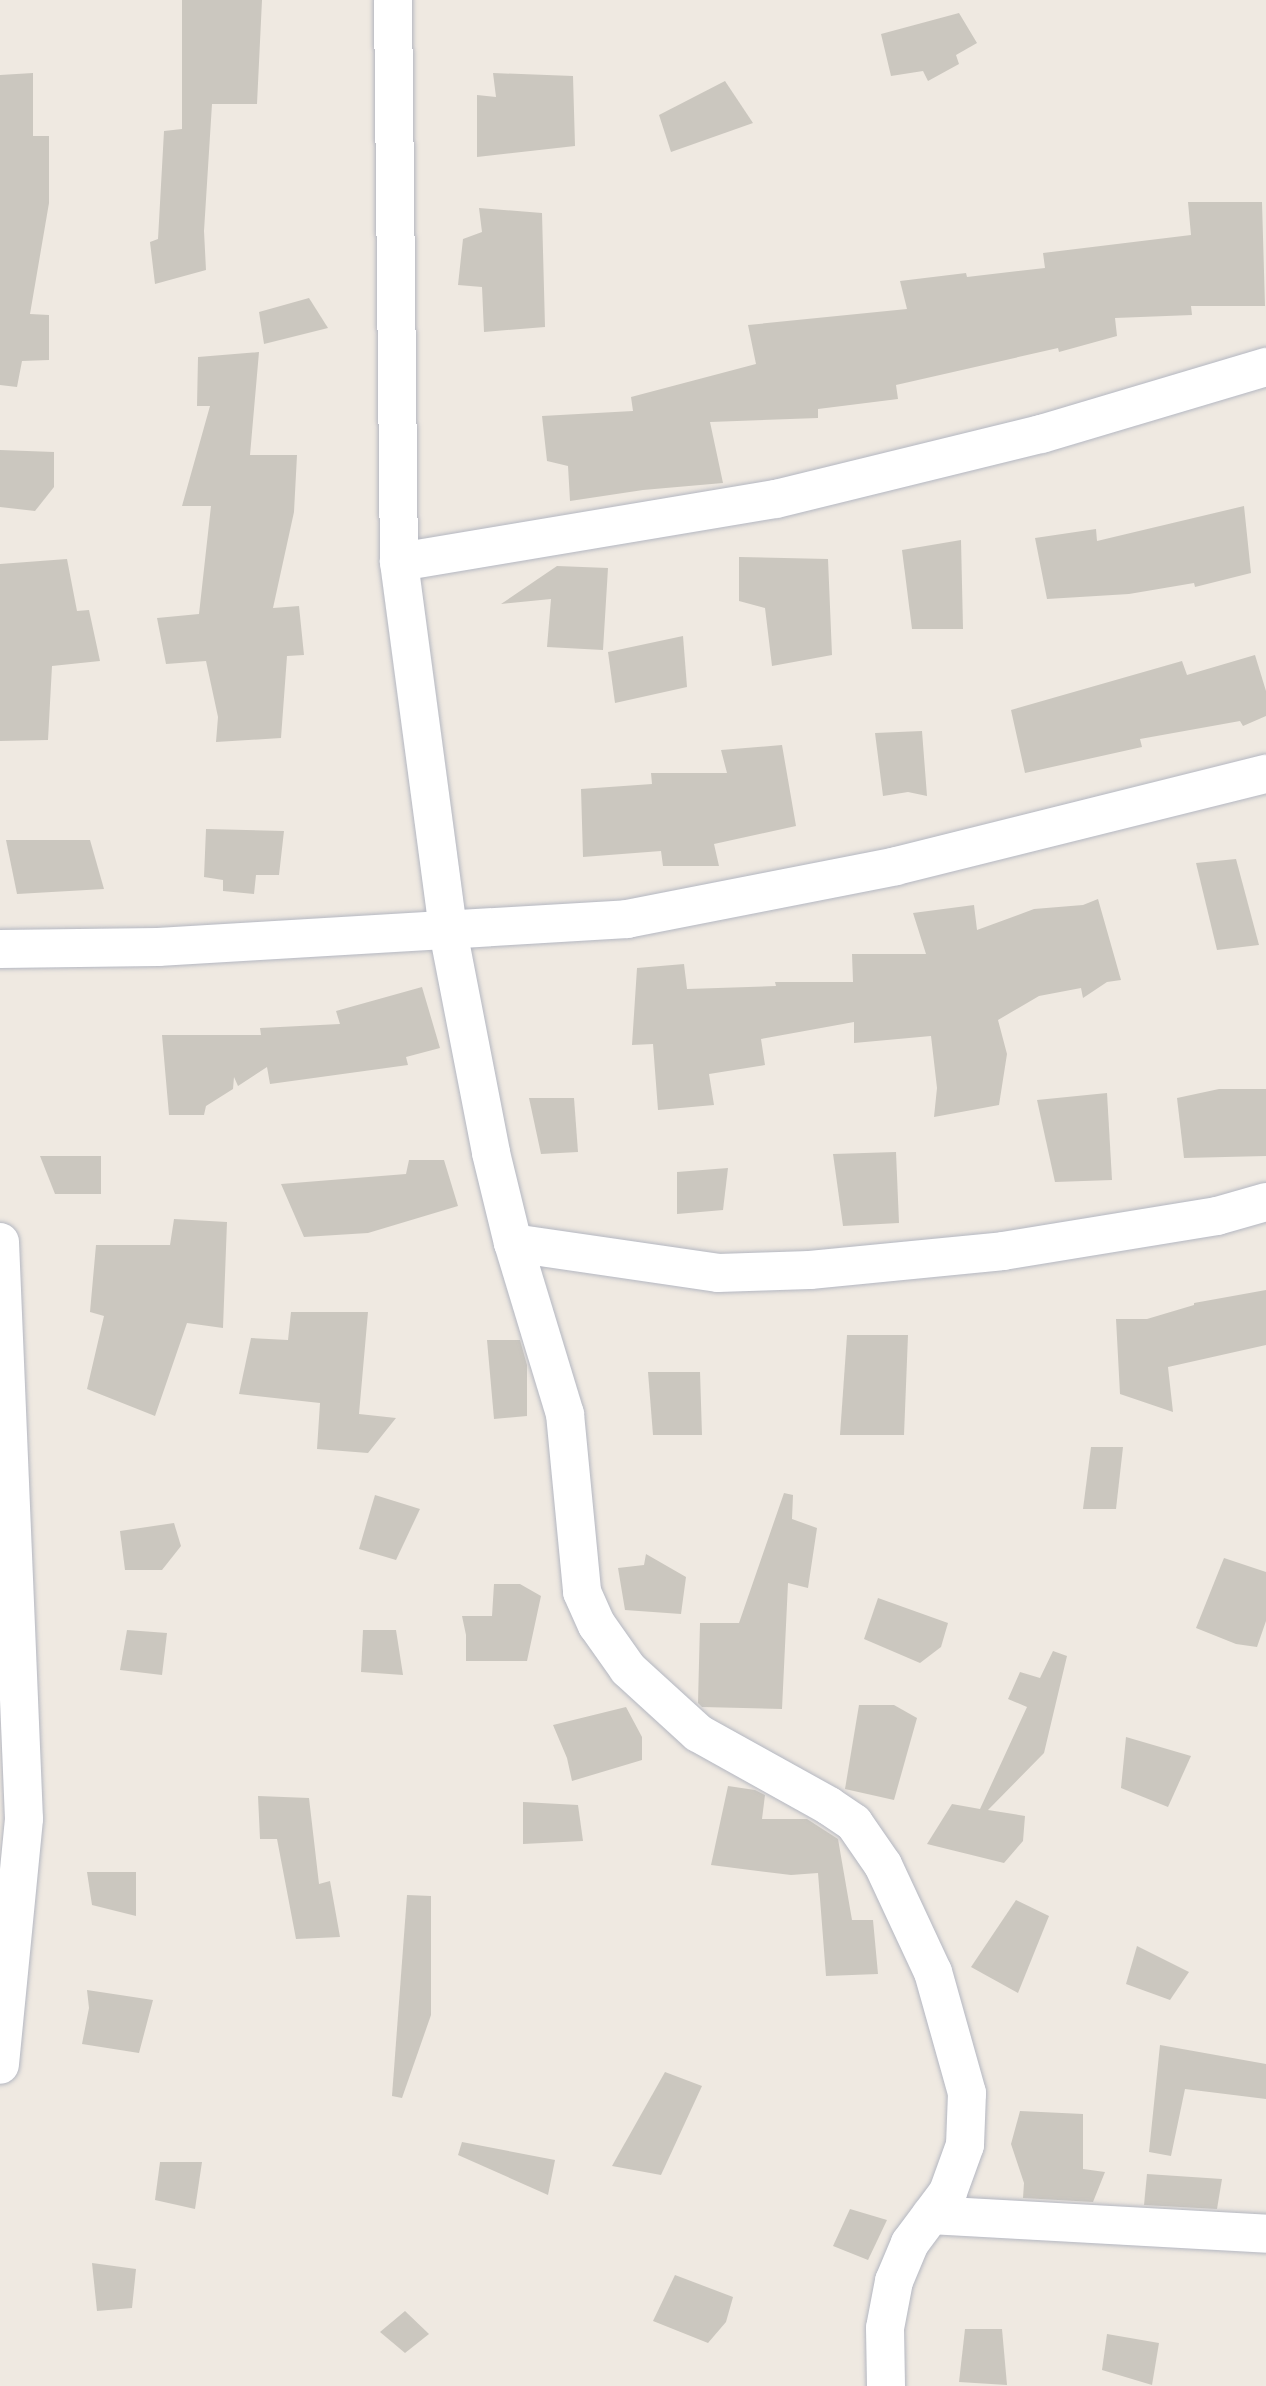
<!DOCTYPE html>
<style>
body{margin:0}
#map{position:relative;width:1266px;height:2386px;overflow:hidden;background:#efe9e1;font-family:"PT Sans Narrow",sans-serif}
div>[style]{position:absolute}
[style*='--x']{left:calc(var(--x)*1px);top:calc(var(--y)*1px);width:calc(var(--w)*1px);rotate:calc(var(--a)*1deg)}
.building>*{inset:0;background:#cbc7bf}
.roads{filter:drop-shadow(0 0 2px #b4b7c1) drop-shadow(0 0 2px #b4b7c1)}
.minor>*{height:38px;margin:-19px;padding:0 19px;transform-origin:19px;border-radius:19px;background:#fff}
span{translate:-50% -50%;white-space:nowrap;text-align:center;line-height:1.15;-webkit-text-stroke:6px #fff;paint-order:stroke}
</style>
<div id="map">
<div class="building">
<div style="clip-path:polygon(182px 0,262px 0,257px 104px,212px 104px,204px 231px,206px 270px,155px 284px,150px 242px,158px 239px,164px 131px,182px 129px)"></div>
<div style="clip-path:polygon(959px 13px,977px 43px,956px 55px,959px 64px,928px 81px,923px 71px,891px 76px,881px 34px)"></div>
<div style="clip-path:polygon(33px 73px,33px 136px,49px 136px,49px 203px,30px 314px,49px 315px,49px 360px,22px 361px,17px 387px,0 385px,0 75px)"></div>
<div style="clip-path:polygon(493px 73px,573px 76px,575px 146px,477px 157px,477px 95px,496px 97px)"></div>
<div style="clip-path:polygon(725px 81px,753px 123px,671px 152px,659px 115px)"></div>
<div style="clip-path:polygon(1188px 202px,1262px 202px,1265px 306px,1191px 306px,1192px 315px,1115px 318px,1117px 336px,1059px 352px,1058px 348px,896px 385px,898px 399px,818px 409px,818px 418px,710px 422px,723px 483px,643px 490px,570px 501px,568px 466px,547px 461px,542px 416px,633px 411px,631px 397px,756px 364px,748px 325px,907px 309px,900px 281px,966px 273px,967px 277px,1045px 268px,1043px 253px,1191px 235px)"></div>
<div style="clip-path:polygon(479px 208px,542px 213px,545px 327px,484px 332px,482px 287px,458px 285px,463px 239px,482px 232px)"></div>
<div style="clip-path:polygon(309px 298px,328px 328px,264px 344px,259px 312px)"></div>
<div style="clip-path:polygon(259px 352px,250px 455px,297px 455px,294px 512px,273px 608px,299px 606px,304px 655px,287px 656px,281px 738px,216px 742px,218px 717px,206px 661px,166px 664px,157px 618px,199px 614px,211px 506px,182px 506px,210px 406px,197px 406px,198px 357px)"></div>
<div style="clip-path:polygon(0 450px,54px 452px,54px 487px,35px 511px,0 507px)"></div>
<div style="clip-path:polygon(1244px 506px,1251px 573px,1195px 587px,1194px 583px,1129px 594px,1047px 599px,1035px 538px,1096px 529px,1097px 541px)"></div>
<div style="clip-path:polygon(961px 540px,963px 629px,912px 629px,902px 550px)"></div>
<div style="clip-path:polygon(739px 557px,828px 559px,832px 655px,772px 666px,765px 608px,739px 601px)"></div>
<div style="clip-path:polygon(67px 559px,77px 611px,89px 610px,100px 661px,52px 666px,48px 740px,0 741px,0 564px)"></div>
<div style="clip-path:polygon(557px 566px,608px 568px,603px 650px,547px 647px,551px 599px,501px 604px)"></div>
<div style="clip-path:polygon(683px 636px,687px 687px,615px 703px,608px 652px)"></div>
<div style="clip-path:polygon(1255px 655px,1266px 691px,1266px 716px,1243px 726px,1240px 721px,1140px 739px,1142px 747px,1025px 773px,1011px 710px,1182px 661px,1187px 675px)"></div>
<div style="clip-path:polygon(922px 731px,927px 796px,908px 792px,883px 796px,875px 733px)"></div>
<div style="clip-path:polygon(782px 745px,796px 826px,714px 844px,719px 866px,663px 866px,661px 851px,583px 857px,581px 789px,652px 784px,651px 773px,727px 773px,721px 750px)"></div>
<div style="clip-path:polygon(206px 829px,284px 831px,279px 875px,256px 875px,254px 894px,223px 891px,223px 880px,204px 877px)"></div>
<div style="clip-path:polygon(6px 840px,90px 840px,104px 889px,17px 894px)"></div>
<div style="clip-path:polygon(1236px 859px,1259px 945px,1217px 950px,1196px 863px)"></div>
<div style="clip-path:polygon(1098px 899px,1121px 980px,1107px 982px,1083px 998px,1081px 988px,1039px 996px,998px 1020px,1007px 1054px,999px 1105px,934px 1117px,937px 1088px,931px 1036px,854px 1043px,854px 1022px,761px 1039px,765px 1065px,709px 1074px,714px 1105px,658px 1110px,653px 1044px,632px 1045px,637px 968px,684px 964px,687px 989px,776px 986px,775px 982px,853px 982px,852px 954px,926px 954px,913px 913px,974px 905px,977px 930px,1034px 909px,1083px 905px)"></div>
<div style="clip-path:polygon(422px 987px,440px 1048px,406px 1057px,408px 1065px,270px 1084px,267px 1067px,238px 1086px,234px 1077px,233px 1089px,206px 1106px,204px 1115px,169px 1115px,162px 1035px,261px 1035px,260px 1028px,340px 1024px,336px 1011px)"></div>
<div style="clip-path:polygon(1219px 1089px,1266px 1089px,1266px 1156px,1184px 1158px,1177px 1098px)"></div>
<div style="clip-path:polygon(1107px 1093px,1112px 1180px,1055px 1182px,1037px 1100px)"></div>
<div style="clip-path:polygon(529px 1098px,574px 1098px,578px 1152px,541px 1154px)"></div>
<div style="clip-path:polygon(896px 1152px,899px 1223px,843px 1226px,833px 1154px)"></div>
<div style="clip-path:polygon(40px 1156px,101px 1156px,101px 1194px,55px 1194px)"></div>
<div style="clip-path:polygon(409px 1160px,444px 1160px,458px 1206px,368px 1233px,304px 1237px,281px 1184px,406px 1174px)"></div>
<div style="clip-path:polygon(728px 1168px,723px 1210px,677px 1214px,677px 1172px)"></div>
<div style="clip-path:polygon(174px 1219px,227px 1222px,223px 1328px,187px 1323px,155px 1416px,87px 1389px,104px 1316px,90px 1312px,96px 1245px,170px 1245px)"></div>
<div style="clip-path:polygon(1266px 1290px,1266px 1345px,1168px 1367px,1173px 1412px,1120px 1394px,1116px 1319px,1147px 1319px,1194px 1305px,1194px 1303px)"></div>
<div style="clip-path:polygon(291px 1312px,368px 1312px,359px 1414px,396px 1418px,368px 1453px,317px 1449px,320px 1403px,239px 1394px,251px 1338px,288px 1340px)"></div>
<div style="clip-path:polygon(847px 1335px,908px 1335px,904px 1435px,840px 1435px)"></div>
<div style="clip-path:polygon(487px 1340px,520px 1340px,527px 1365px,527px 1416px,494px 1419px)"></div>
<div style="clip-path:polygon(648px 1372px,700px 1372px,702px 1435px,653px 1435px)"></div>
<div style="clip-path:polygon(1091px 1447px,1123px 1447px,1116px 1509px,1083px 1509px)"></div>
<div style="clip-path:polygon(784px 1493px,793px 1495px,792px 1519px,817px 1528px,808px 1588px,788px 1583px,782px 1709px,702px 1707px,698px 1703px,700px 1623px,739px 1623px)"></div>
<div style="clip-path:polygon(375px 1495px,420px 1509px,396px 1560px,359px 1549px)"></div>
<div style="clip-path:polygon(174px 1523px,181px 1546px,162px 1570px,125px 1570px,120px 1531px)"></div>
<div style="clip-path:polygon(646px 1554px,686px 1577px,681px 1614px,625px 1610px,618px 1568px,644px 1565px)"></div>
<div style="clip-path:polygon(1224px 1558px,1266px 1572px,1266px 1621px,1257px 1647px,1236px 1644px,1196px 1628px)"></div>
<div style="clip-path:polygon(494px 1584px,520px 1584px,541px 1596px,527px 1661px,466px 1661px,466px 1635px,462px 1616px,492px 1616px)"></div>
<div style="clip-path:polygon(878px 1598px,948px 1623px,941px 1647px,920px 1663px,864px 1639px)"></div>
<div style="clip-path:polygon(127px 1630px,167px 1633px,162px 1675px,120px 1670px)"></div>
<div style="clip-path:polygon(363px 1630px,396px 1630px,403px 1675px,361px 1672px)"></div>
<div style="clip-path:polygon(1053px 1651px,1067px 1656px,1044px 1753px,988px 1810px,1025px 1816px,1023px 1841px,1004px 1863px,927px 1844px,952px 1804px,980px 1809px,1027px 1707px,1008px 1699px,1020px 1672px,1040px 1678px)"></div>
<div style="clip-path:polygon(859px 1705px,894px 1705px,917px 1718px,894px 1800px,845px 1789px)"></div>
<div style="clip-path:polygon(626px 1707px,642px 1737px,642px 1760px,572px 1781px,567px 1758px,553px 1725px)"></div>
<div style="clip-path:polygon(1126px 1737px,1191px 1756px,1168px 1807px,1121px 1788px)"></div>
<div style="clip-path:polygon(728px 1786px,755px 1790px,765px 1795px,762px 1819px,807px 1819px,838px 1839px,852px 1920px,873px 1920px,878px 1974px,826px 1976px,818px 1873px,791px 1875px,711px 1865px)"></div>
<div style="clip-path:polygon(258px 1796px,309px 1798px,319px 1884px,330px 1881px,340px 1937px,296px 1939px,277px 1839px,260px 1839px)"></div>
<div style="clip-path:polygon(523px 1802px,578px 1805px,583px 1841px,523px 1844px)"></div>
<div style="clip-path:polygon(87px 1872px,136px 1872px,136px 1916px,92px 1905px)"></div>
<div style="clip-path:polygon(407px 1895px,431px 1896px,431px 2015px,402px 2098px,392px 2096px)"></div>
<div style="clip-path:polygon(1016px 1900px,1049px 1916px,1018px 1993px,971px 1967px)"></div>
<div style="clip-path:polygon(1137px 1946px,1189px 1972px,1170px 2000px,1126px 1984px)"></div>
<div style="clip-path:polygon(87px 1990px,153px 2000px,139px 2053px,82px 2044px,89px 2008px)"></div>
<div style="clip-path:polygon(1160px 2045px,1266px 2064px,1266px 2099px,1185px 2089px,1171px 2156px,1149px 2152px)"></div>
<div style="clip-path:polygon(665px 2072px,702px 2086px,661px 2175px,612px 2166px)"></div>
<div style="clip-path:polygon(1020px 2111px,1083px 2114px,1083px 2169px,1105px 2172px,1093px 2202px,1023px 2198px,1024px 2183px,1011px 2144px)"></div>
<div style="clip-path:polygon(462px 2142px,555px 2160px,548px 2195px,458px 2155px)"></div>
<div style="clip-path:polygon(160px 2162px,202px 2162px,195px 2209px,155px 2200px)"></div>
<div style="clip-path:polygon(1147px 2174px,1222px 2179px,1217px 2209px,1144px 2205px)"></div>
<div style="clip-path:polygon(850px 2209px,887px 2220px,868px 2260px,833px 2246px)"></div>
<div style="clip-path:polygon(92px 2263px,136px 2269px,132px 2308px,97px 2311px)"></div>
<div style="clip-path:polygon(675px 2275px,733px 2297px,726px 2322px,708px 2343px,653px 2321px)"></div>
<div style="clip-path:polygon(405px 2311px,429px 2334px,405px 2353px,380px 2332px)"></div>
<div style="clip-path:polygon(965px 2329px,1002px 2329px,1007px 2385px,959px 2382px)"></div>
<div style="clip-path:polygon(1107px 2334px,1159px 2343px,1152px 2385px,1102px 2370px)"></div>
</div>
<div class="roads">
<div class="minor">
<div style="--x:393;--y:0;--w:562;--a:89.39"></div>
<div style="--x:399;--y:562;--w:372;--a:82.4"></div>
<div style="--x:448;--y:931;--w:226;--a:79"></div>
<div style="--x:491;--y:1153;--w:93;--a:76.3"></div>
<div style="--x:513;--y:1243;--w:207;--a:8.3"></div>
<div style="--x:718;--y:1273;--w:92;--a:-1.9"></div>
<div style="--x:810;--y:1270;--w:194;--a:-5.6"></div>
<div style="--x:1003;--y:1251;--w:217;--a:-9.3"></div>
<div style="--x:1217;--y:1216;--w:51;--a:-15.9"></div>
<div style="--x:399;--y:562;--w:382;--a:-9.5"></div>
<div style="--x:776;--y:499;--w:273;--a:-13.8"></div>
<div style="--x:1041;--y:434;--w:235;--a:-16.6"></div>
<div style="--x:0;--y:949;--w:158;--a:-0.7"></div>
<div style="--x:158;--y:947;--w:470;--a:-3.4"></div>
<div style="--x:627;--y:919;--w:274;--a:-11.1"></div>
<div style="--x:896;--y:866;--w:381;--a:-14"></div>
<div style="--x:0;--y:1242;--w:577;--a:87.62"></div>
<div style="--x:24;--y:1819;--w:247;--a:95.6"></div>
<div style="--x:513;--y:1243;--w:179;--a:73.1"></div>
<div style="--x:565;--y:1414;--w:179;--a:84.5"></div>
<div style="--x:582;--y:1592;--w:36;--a:66"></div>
<div style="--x:597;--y:1625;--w:54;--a:54.8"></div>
<div style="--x:628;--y:1669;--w:95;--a:42.4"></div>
<div style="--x:698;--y:1733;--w:150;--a:29.1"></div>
<div style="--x:829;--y:1806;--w:30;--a:34"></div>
<div style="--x:854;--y:1823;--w:51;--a:55.4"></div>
<div style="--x:883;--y:1865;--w:118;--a:65"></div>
<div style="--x:933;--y:1972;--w:126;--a:74.3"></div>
<div style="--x:967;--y:2093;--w:52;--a:92.2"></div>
<div style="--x:965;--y:2145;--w:50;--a:109.9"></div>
<div style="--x:948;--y:2192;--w:64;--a:126.7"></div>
<div style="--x:910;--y:2243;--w:41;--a:112.8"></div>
<div style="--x:894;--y:2281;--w:48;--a:100.8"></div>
<div style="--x:885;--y:2328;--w:58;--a:89"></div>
<div style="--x:931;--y:2215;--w:336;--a:3.2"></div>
</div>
</div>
</div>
